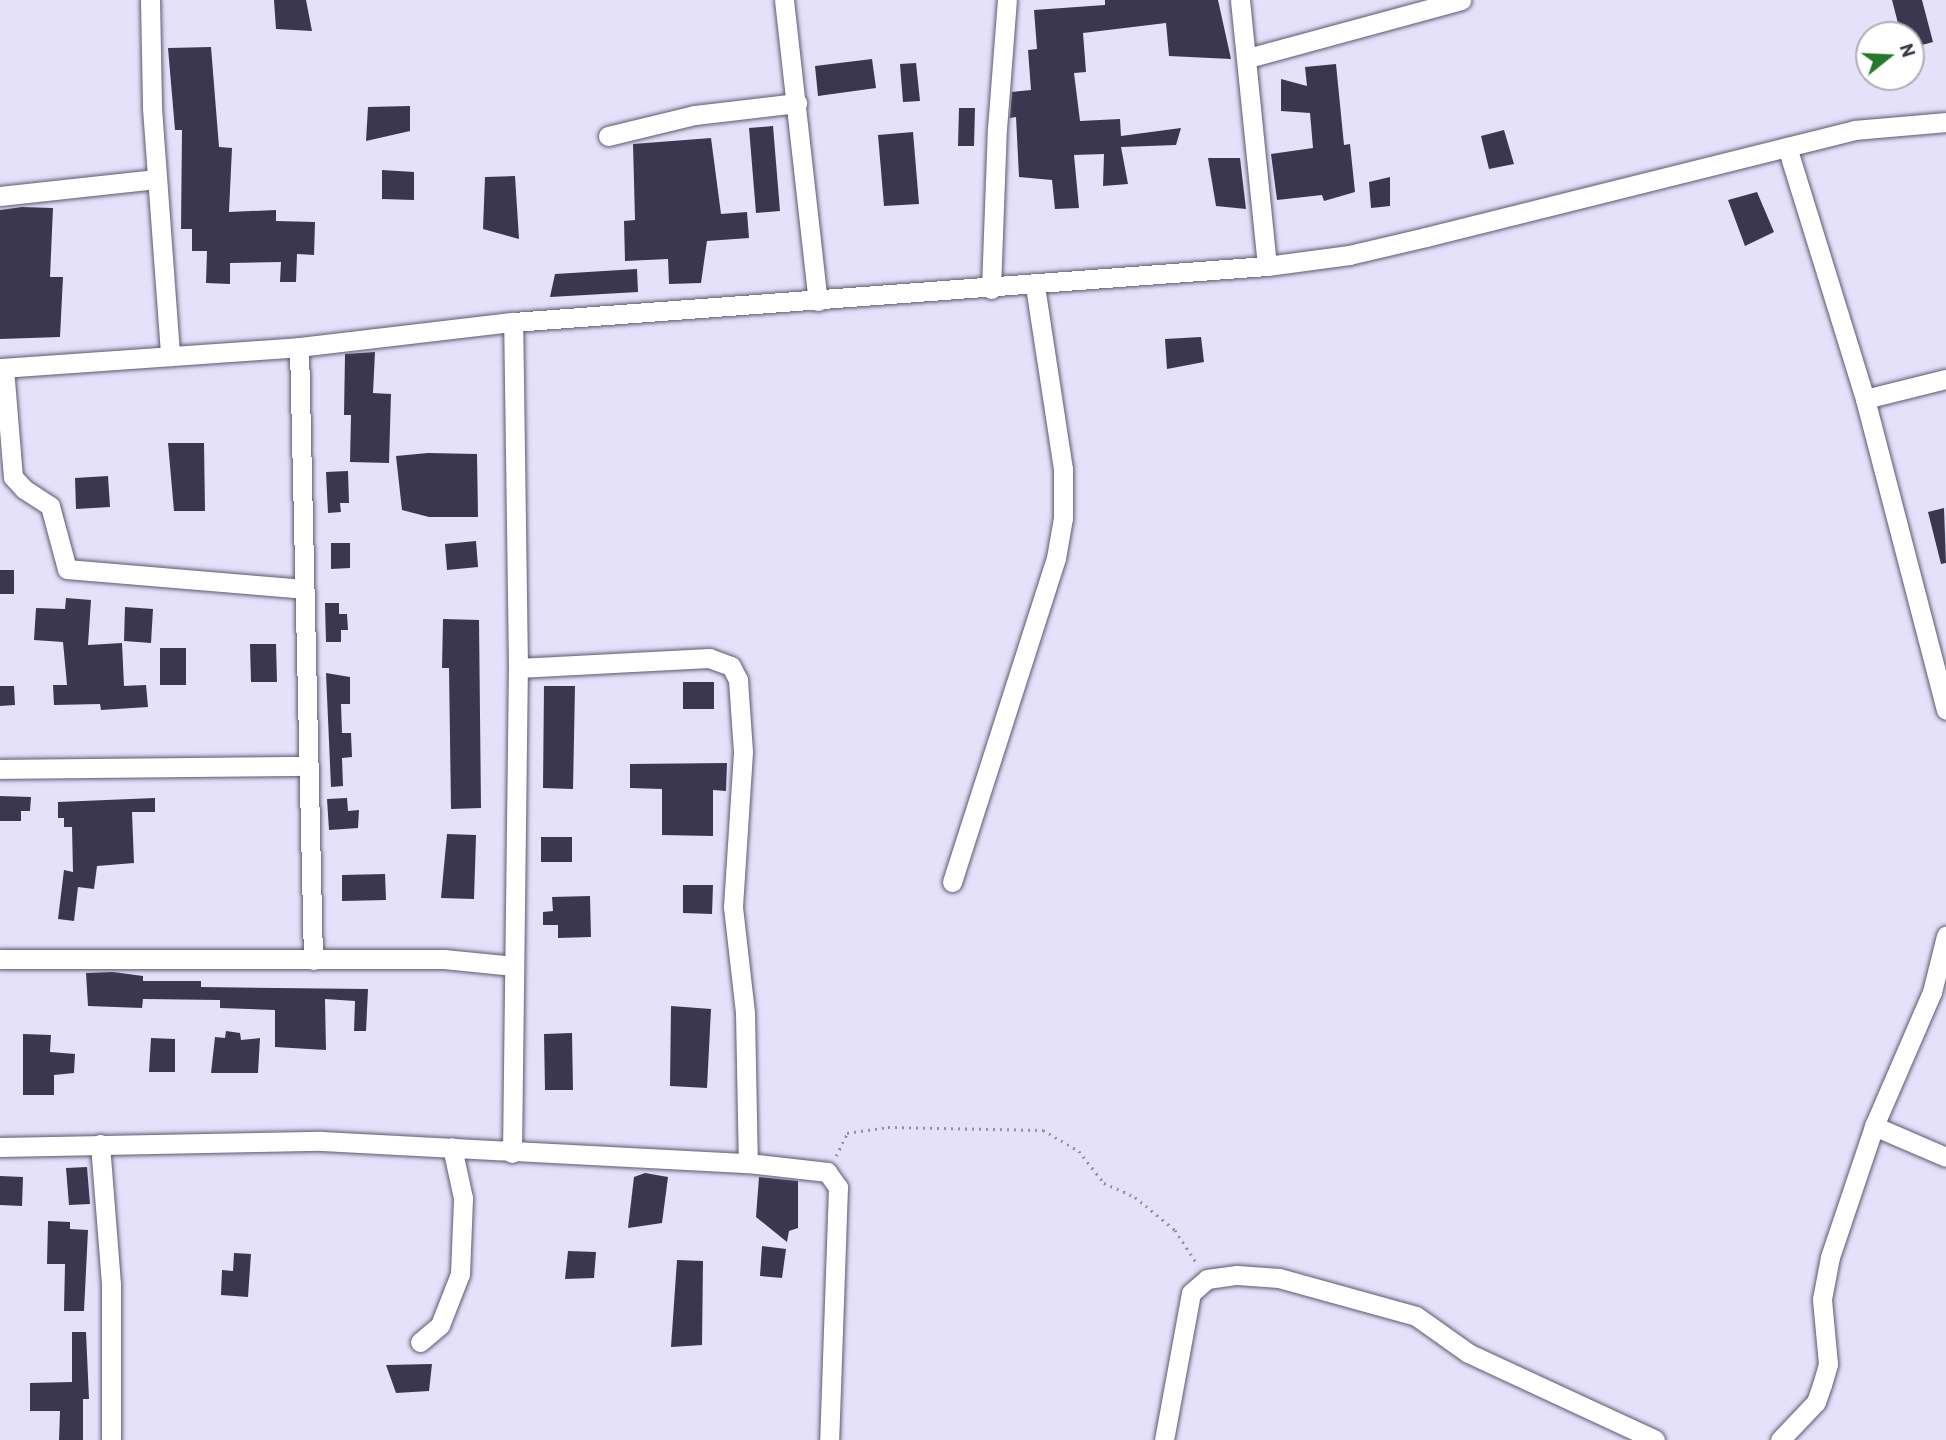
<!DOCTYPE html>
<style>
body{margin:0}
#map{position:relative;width:1946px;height:1440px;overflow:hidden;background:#e5e1fa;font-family:Barlow,sans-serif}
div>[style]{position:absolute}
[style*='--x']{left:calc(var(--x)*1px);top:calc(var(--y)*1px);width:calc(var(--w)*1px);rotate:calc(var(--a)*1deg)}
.building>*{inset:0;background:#3c3750}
.path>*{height:2.5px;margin-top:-1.25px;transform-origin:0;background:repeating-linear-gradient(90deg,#9491a4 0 2px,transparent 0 7px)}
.roads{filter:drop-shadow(0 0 2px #5d5872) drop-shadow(0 0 2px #5d5872)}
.minor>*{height:19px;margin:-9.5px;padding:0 9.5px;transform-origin:9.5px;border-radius:9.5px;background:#fff}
span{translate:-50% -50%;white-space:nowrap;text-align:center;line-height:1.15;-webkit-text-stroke:7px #fff;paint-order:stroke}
.north{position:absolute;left:1855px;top:21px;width:70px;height:70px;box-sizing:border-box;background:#fff;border:2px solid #b0afb4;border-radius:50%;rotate:72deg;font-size:19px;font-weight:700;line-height:28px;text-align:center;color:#393743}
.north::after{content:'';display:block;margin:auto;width:24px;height:32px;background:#237a28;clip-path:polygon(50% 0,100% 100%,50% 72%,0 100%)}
</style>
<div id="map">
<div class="building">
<div style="clip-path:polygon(274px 0,306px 0,312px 31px,276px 29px)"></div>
<div style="clip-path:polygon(1105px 0,1218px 0,1231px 59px,1169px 56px,1166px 23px,1083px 33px,1086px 72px,1074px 73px,1080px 121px,1120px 119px,1121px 136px,1181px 128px,1176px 145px,1121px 147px,1128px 184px,1103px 186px,1104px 154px,1074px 155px,1079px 208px,1055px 209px,1052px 180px,1019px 177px,1016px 117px,1010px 118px,1012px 92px,1031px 90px,1028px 50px,1037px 49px,1034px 10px,1105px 5px)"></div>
<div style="clip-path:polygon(1892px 0,1922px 0,1933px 42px,1911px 48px,1911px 35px,1901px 35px)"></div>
<div style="clip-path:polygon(211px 47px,219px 147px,232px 148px,229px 212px,276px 210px,276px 221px,315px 222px,314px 255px,297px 254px,296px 282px,280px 282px,281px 262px,230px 263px,230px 284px,206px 283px,207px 251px,192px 251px,192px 229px,181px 229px,182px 130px,175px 130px,168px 48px)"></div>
<div style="clip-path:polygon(872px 59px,876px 88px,818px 96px,815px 66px)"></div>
<div style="clip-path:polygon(916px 63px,920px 101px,903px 102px,900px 64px)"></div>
<div style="clip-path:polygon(1336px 64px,1344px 145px,1350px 144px,1355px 192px,1324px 201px,1322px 195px,1277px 200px,1271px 154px,1313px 148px,1310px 113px,1281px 111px,1281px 79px,1307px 86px,1305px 67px)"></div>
<div style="clip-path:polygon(410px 106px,410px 131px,366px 141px,368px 107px)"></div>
<div style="clip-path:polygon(959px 108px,975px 108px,974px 146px,958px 146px)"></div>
<div style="clip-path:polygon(773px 126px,780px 211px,756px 213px,749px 128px)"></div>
<div style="clip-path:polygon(1504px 130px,1514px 164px,1489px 169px,1481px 136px)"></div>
<div style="clip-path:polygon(913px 132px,919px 204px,884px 206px,878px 135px)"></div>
<div style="clip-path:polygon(711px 138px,721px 214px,747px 212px,749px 238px,707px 241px,701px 283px,669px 284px,668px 259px,625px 261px,624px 221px,635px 220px,633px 144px)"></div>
<div style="clip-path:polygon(1208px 158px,1240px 158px,1246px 209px,1216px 206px)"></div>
<div style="clip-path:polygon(382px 170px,414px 172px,414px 200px,382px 199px)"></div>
<div style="clip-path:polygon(515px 176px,519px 239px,483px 229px,485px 177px)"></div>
<div style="clip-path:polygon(1390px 177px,1390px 206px,1371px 208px,1369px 182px)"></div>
<div style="clip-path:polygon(1757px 192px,1774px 232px,1745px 246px,1728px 200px)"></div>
<div style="clip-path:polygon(22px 207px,53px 208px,50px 277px,63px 277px,60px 337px,0 339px,0 210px)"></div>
<div style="clip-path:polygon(637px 269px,638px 292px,550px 297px,555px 274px)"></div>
<div style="clip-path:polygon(1201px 337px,1204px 362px,1167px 369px,1165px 339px)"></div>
<div style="clip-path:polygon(375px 352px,373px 393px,391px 394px,389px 463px,350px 462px,351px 415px,344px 415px,345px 354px)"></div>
<div style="clip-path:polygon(168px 443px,204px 443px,205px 511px,174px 511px)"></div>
<div style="clip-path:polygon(428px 453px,477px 454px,478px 517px,429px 517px,402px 510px,396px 456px)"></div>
<div style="clip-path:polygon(348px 471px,349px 503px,340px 503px,341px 512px,328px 513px,326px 472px)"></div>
<div style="clip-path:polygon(108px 476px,110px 507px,76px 509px,75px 478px)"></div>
<div style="clip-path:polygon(1944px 508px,1946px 563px,1941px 564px,1928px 512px)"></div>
<div style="clip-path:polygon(476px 541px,478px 567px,447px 570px,445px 544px)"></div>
<div style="clip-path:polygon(331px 543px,350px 543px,350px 568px,331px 569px)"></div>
<div style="clip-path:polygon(0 570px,14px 570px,14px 594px,0 594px)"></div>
<div style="clip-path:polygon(66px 598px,91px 600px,88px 645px,122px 643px,124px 686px,146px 685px,148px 707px,101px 710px,100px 704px,54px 705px,53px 685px,67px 685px,63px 642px,34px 640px,36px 608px,65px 609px)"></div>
<div style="clip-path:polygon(325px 603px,339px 603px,339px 614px,347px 614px,348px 630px,341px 630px,341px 642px,326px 642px)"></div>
<div style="clip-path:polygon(125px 607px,153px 609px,151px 643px,124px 641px)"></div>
<div style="clip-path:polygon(443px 619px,479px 620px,481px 808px,451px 809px,449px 668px,442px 668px)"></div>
<div style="clip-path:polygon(250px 644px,276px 644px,277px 682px,251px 682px)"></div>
<div style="clip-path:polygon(160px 648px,186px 648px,186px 685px,160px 685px)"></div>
<div style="clip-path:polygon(326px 673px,350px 677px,350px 704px,341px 704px,342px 733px,351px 733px,352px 757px,342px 758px,343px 786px,331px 787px)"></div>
<div style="clip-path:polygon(683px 682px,714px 682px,714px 709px,683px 709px)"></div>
<div style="clip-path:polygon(0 686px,14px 686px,15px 705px,0 706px)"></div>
<div style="clip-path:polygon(544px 686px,575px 686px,573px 789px,543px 788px)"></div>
<div style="clip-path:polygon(727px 763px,726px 791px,713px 790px,713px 836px,662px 835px,662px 789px,630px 788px,630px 764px)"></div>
<div style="clip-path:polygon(0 796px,31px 797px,30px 811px,21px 811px,21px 821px,0 821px)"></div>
<div style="clip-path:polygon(155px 798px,155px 812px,132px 812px,134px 863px,97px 866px,94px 889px,78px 887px,74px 921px,58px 919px,64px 870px,73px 872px,72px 827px,64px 827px,64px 818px,58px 818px,58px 802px)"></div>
<div style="clip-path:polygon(347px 798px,348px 811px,359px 810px,358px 828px,329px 830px,327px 799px)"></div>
<div style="clip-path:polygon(447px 834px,476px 835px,474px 899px,441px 898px)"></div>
<div style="clip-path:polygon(541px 837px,572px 837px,572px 862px,541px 862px)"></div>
<div style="clip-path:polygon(385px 874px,386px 900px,342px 901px,342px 875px)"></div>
<div style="clip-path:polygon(683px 885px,713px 885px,712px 914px,683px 913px)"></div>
<div style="clip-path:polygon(590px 896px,591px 937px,558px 938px,558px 925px,543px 925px,543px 912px,553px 911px,552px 897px)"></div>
<div style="clip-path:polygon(113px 972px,143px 976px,143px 981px,201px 981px,201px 987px,368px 989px,366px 1031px,354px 1031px,355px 1001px,325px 999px,326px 1050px,275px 1047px,275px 1010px,220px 1008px,220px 1000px,143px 999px,142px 1008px,88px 1006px,86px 973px)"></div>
<div style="clip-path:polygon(671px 1006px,711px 1009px,707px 1088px,670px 1086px)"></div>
<div style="clip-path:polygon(226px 1031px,240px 1033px,241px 1040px,260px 1038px,258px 1073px,211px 1073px,215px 1037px,225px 1038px)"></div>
<div style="clip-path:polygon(572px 1033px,573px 1090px,545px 1090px,544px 1034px)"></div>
<div style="clip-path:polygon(23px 1034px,51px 1035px,50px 1052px,75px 1054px,74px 1073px,54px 1075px,54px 1095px,23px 1095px)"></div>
<div style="clip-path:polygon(151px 1038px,175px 1039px,175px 1072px,149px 1072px)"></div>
<div style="clip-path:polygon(87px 1167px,90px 1204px,69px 1205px,66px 1168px)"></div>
<div style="clip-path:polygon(645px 1173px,668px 1177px,662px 1223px,628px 1228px,634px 1177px)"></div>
<div style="clip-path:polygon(0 1176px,23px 1177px,22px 1206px,0 1205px)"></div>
<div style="clip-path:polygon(759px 1177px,798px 1181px,798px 1228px,789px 1231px,787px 1242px,756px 1217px)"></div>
<div style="clip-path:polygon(48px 1221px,70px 1222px,70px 1229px,88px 1230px,84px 1311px,64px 1311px,65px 1264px,47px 1264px)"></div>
<div style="clip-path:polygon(762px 1246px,786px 1249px,782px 1278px,760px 1276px)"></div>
<div style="clip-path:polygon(568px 1251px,596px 1252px,594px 1278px,565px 1279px)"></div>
<div style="clip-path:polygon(234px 1253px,251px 1254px,248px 1297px,221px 1295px,222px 1270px,233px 1271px)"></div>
<div style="clip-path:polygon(677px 1260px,703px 1261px,702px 1345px,671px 1347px)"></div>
<div style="clip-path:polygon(72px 1332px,86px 1332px,89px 1399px,83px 1399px,83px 1440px,59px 1440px,60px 1411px,30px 1411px,30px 1383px,72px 1382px)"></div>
<div style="clip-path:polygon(432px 1364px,429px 1391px,396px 1393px,386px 1365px)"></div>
</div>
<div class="path">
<div style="--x:836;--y:1156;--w:25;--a:-64"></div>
<div style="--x:847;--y:1133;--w:41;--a:-8.3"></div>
<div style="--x:888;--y:1127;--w:155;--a:1.1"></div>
<div style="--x:1043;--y:1130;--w:42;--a:30.3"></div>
<div style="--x:1079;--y:1151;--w:41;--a:52"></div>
<div style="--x:1104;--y:1183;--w:34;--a:24"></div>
<div style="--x:1135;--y:1197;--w:52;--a:39.5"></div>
<div style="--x:1175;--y:1230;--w:42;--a:56.7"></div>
</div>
<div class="roads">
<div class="minor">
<div style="--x:150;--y:0;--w:108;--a:88.9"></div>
<div style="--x:152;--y:108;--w:249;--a:85.8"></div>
<div style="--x:784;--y:0;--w:303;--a:83.6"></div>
<div style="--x:1240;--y:0;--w:267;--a:84.2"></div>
<div style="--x:1248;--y:58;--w:221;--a:-15.2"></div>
<div style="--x:608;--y:136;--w:89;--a:-13.6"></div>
<div style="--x:695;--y:115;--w:103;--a:-6.7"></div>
<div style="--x:1787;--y:147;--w:264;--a:72.8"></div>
<div style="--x:1865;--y:399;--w:321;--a:75.4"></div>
<div style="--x:0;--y:196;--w:157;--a:-6.2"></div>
<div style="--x:991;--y:289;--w:160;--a:-87.9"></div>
<div style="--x:997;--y:129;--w:129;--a:-85.6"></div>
<div style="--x:299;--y:347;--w:613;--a:88.69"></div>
<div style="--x:0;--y:368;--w:300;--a:-4"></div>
<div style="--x:299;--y:347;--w:215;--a:-6.7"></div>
<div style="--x:513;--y:322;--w:756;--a:-4.25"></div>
<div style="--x:1267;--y:266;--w:83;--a:-7.6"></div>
<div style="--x:1349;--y:255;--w:79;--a:-13.2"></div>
<div style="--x:1426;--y:237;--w:442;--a:-14"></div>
<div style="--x:1855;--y:130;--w:91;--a:-5"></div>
<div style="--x:4;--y:368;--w:109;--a:85.3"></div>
<div style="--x:13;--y:477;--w:16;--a:47"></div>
<div style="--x:24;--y:489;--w:31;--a:33"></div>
<div style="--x:50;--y:506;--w:65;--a:74.9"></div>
<div style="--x:67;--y:569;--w:237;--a:4.8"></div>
<div style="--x:1865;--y:399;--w:83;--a:-13.9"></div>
<div style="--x:518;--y:668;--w:191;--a:-3"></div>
<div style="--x:709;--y:658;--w:23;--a:20"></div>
<div style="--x:731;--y:666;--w:16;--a:63"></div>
<div style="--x:738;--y:680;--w:72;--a:86"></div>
<div style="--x:743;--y:752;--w:155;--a:93.7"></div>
<div style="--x:733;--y:907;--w:107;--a:83.5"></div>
<div style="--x:745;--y:1013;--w:150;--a:88.9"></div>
<div style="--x:0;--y:769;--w:307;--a:-0.6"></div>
<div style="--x:952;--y:882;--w:340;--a:-72.2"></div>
<div style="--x:1056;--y:558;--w:41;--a:-80.1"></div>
<div style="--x:1063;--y:518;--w:49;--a:-90"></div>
<div style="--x:1063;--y:469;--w:185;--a:-98.7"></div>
<div style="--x:0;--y:959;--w:444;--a:0"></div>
<div style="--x:444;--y:959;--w:70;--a:5.7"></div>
<div style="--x:1874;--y:1126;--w:78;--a:23.3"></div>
<div style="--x:100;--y:1144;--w:141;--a:85.5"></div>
<div style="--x:111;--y:1285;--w:155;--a:90"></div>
<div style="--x:0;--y:1147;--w:322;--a:-1.1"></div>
<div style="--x:322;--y:1141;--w:427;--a:3"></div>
<div style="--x:748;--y:1163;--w:80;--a:6.5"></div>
<div style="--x:827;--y:1172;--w:19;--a:54"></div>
<div style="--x:838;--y:1187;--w:253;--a:92"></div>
<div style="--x:512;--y:1153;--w:485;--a:-89.3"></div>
<div style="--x:518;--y:668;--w:346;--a:-90.8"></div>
<div style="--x:420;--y:1342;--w:26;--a:-40"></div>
<div style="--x:440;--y:1325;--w:55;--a:-68.6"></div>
<div style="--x:460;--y:1274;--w:76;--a:-87.7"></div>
<div style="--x:463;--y:1198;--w:52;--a:-102.2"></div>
<div style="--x:1164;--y:1440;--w:149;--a:-79.6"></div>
<div style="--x:1191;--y:1293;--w:21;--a:-41"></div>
<div style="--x:1207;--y:1279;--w:30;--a:-8"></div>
<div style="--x:1237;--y:1275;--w:42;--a:4.1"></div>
<div style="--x:1279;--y:1278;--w:142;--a:15.5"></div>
<div style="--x:1416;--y:1316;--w:64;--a:35.4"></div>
<div style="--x:1468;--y:1353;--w:206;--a:24.9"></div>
<div style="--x:1780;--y:1440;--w:52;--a:-46.5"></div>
<div style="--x:1816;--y:1402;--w:18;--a:-71"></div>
<div style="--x:1822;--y:1385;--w:22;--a:-74"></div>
<div style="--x:1828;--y:1364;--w:65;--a:-95.3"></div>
<div style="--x:1822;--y:1299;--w:43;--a:-79.2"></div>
<div style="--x:1830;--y:1257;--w:138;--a:-71.4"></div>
<div style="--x:1874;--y:1126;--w:146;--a:-66.6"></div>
<div style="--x:1932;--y:992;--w:58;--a:-76"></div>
</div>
</div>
<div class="north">N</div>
</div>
